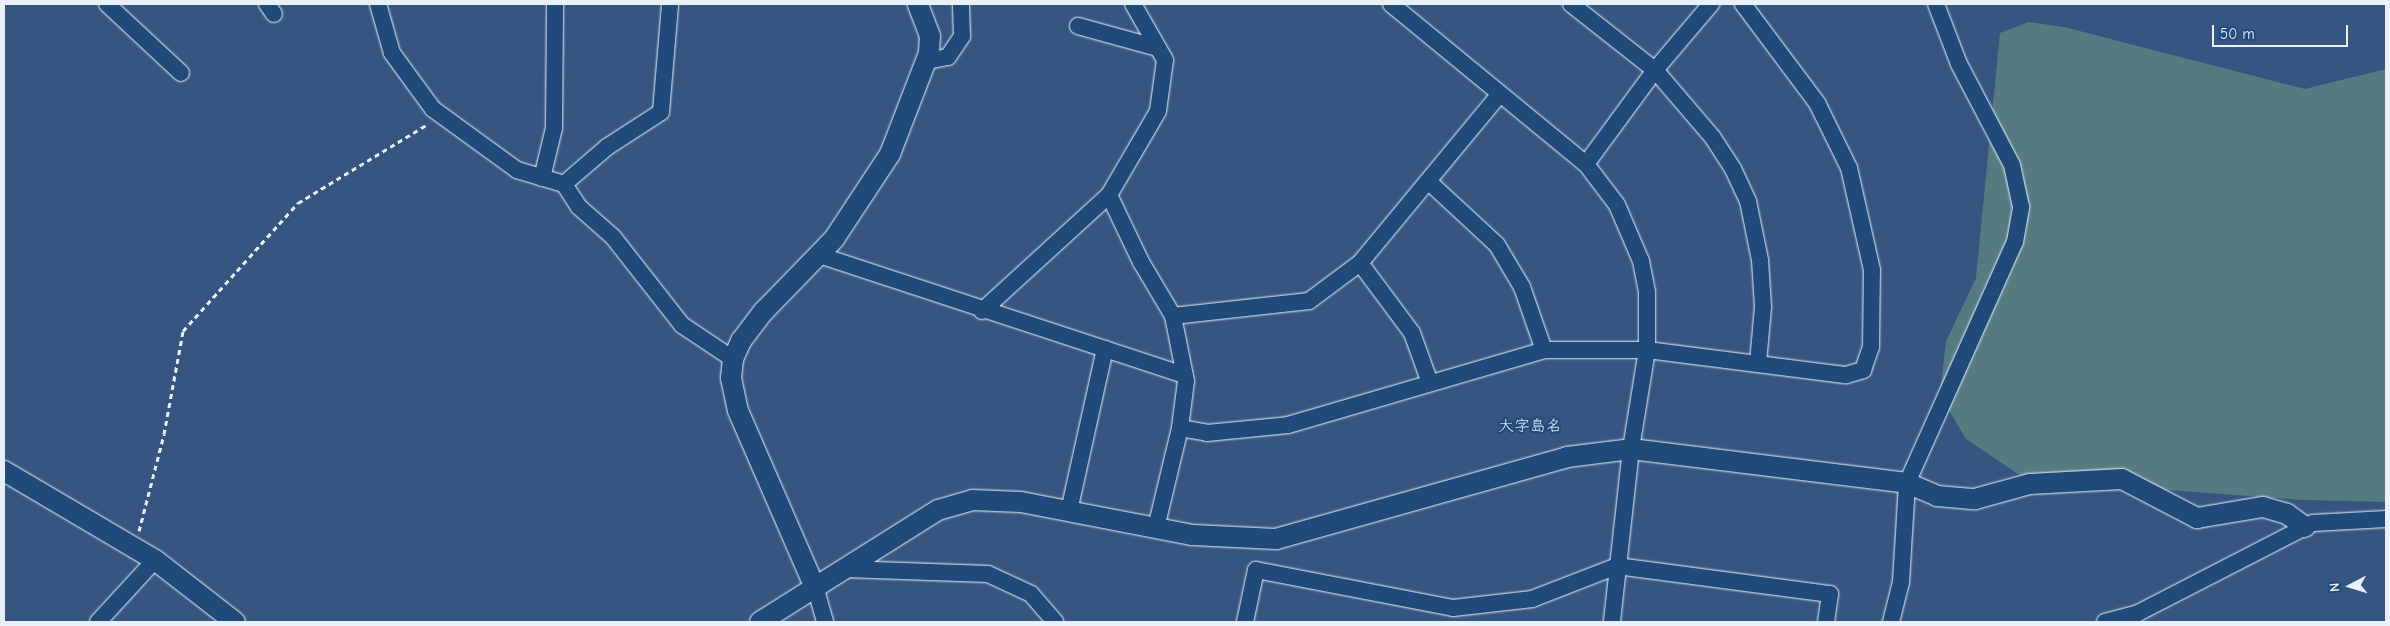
<!DOCTYPE html>
<meta charset="utf-8">
<style>
body{margin:0}
#map{position:relative;width:2390px;height:626px;overflow:hidden;background:#365681;font-family:"Comic Neue","Klee One",sans-serif}
div>[style]{position:absolute}
[style*='--x']{left:calc(var(--x)*1px);top:calc(var(--y)*1px);width:calc(var(--w)*1px);rotate:calc(var(--a)*1deg)}
.green>*{inset:0;background:#557b81}
.path>*{height:3px;margin-top:-1.5px;transform-origin:0;background:repeating-linear-gradient(90deg,#e8f1f8 0 5px,transparent 0 9px)}
.roads{filter:drop-shadow(0 0 1px #e8f1f8) drop-shadow(0 0 1px #e8f1f8)}
.minor>*{height:16px;margin:-8px;padding:0 8px;transform-origin:8px;border-radius:8px;background:#1f4a7a}
.tertiary>*{height:20px;margin:-10px;padding:0 10px;transform-origin:10px;border-radius:10px;background:#1f4a7a}
span{translate:-50% -50%;white-space:nowrap;text-align:center;line-height:1.15;-webkit-text-stroke:4px #1f4a7a;paint-order:stroke}
.quarter-label{font-size:16px;color:#e8f1f8}
.frame{position:absolute;inset:0;border:5px solid #e8f1f8;pointer-events:none}
.north{position:absolute;left:2325px;top:561px;width:50px;height:50px;-webkit-text-stroke:4px #1f4a7a;paint-order:stroke;rotate:265deg;font-size:14px;font-weight:700;line-height:20px;text-align:center;color:#e8f1f8}
.north::after{content:'';display:block;margin:auto;width:18px;height:22px;background:#e8f1f8;clip-path:polygon(50% 0,100% 100%,50% 72%,0 100%)}
.scale{position:absolute;left:2212px;top:25px;width:136px;height:22px;box-sizing:border-box;border:2px solid #e8f1f8;border-top:0;padding-left:6px;font-size:15px;line-height:18px;white-space:nowrap;color:#e8f1f8;-webkit-text-stroke:4px #1f4a7a;paint-order:stroke}
</style>
<div id="map">
<div class="green">
<div style="clip-path:polygon(2029px 22px,2064px 27px,2305px 89px,2386px 69px,2386px 502px,2304px 500px,2027px 480px,1966px 439px,1940px 395px,1946px 341px,1976px 278px,2000px 33px)"></div>
</div>
<div class="path">
<div style="--x:139;--y:531;--w:100;--a:-75.5"></div>
<div style="--x:164;--y:434;--w:105;--a:-79.5"></div>
<div style="--x:183;--y:331;--w:172;--a:-48.1"></div>
<div style="--x:298;--y:203;--w:152;--a:-31.3"></div>
</div>
<div class="roads">
<div class="minor">
<div style="--x:107;--y:4;--w:101;--a:43"></div>
<div style="--x:267;--y:4;--w:12;--a:55"></div>
<div style="--x:378;--y:4;--w:51;--a:74.1"></div>
<div style="--x:392;--y:53;--w:69;--a:53.8"></div>
<div style="--x:433;--y:109;--w:104;--a:36"></div>
<div style="--x:517;--y:170;--w:49;--a:16.6"></div>
<div style="--x:564;--y:184;--w:27;--a:57"></div>
<div style="--x:579;--y:207;--w:45;--a:41.4"></div>
<div style="--x:613;--y:237;--w:112;--a:51.9"></div>
<div style="--x:682;--y:325;--w:61;--a:33.7"></div>
<div style="--x:1391;--y:4;--w:252;--a:39.4"></div>
<div style="--x:1586;--y:164;--w:51;--a:52.9"></div>
<div style="--x:1617;--y:205;--w:61;--a:66.8"></div>
<div style="--x:1641;--y:261;--w:32;--a:79"></div>
<div style="--x:1647;--y:292;--w:58;--a:90"></div>
<div style="--x:1647;--y:350;--w:100;--a:99.2"></div>
<div style="--x:1631;--y:449;--w:174;--a:96.3"></div>
<div style="--x:1571;--y:4;--w:107;--a:38.2"></div>
<div style="--x:1655;--y:70;--w:89;--a:49.5"></div>
<div style="--x:1713;--y:138;--w:37;--a:57"></div>
<div style="--x:1733;--y:169;--w:35;--a:65"></div>
<div style="--x:1748;--y:201;--w:60;--a:78.5"></div>
<div style="--x:1760;--y:260;--w:47;--a:86.3"></div>
<div style="--x:1763;--y:307;--w:56;--a:95.1"></div>
<div style="--x:1078;--y:26;--w:83;--a:15.4"></div>
<div style="--x:927;--y:61;--w:21;--a:-11"></div>
<div style="--x:948;--y:57;--w:25;--a:-56"></div>
<div style="--x:962;--y:36;--w:32;--a:-92"></div>
<div style="--x:1586;--y:164;--w:117;--a:-53.7"></div>
<div style="--x:1655;--y:70;--w:87;--a:-49.7"></div>
<div style="--x:542;--y:178;--w:51;--a:-76.5"></div>
<div style="--x:554;--y:128;--w:124;--a:-89.5"></div>
<div style="--x:1428;--y:181;--w:94;--a:42.8"></div>
<div style="--x:1497;--y:245;--w:49;--a:59.2"></div>
<div style="--x:1522;--y:287;--w:67;--a:70.8"></div>
<div style="--x:564;--y:184;--w:57;--a:-40.7"></div>
<div style="--x:607;--y:147;--w:64;--a:-32.9"></div>
<div style="--x:661;--y:112;--w:108;--a:-85.2"></div>
<div style="--x:1109;--y:195;--w:74;--a:64.5"></div>
<div style="--x:1141;--y:262;--w:63;--a:59.3"></div>
<div style="--x:1173;--y:316;--w:66;--a:78.7"></div>
<div style="--x:1186;--y:381;--w:47;--a:97.3"></div>
<div style="--x:1180;--y:428;--w:103;--a:103.5"></div>
<div style="--x:819;--y:255;--w:385;--a:18.2"></div>
<div style="--x:1360;--y:263;--w:87;--a:53.4"></div>
<div style="--x:1412;--y:333;--w:53;--a:70.2"></div>
<div style="--x:982;--y:311;--w:172;--a:-42.4"></div>
<div style="--x:1109;--y:195;--w:97;--a:-59.7"></div>
<div style="--x:1158;--y:111;--w:51;--a:-82.2"></div>
<div style="--x:1165;--y:60;--w:64;--a:-119.7"></div>
<div style="--x:1173;--y:316;--w:137;--a:-6.3"></div>
<div style="--x:1309;--y:301;--w:64;--a:-36.7"></div>
<div style="--x:1360;--y:263;--w:219;--a:-50.4"></div>
<div style="--x:1180;--y:428;--w:27;--a:10"></div>
<div style="--x:1207;--y:433;--w:81;--a:-5.6"></div>
<div style="--x:1288;--y:425;--w:267;--a:-16.3"></div>
<div style="--x:1544;--y:350;--w:103;--a:0"></div>
<div style="--x:1647;--y:350;--w:201;--a:7.2"></div>
<div style="--x:1846;--y:375;--w:18;--a:-16"></div>
<div style="--x:1863;--y:370;--w:24;--a:-71"></div>
<div style="--x:1871;--y:347;--w:77;--a:-89.3"></div>
<div style="--x:1872;--y:270;--w:105;--a:-102.7"></div>
<div style="--x:1849;--y:168;--w:72;--a:-116.2"></div>
<div style="--x:1817;--y:103;--w:124;--a:-126.8"></div>
<div style="--x:1069;--y:511;--w:166;--a:-77.5"></div>
<div style="--x:845;--y:569;--w:143;--a:2"></div>
<div style="--x:988;--y:574;--w:47;--a:24.9"></div>
<div style="--x:1031;--y:594;--w:37;--a:49"></div>
<div style="--x:816;--y:590;--w:33;--a:74"></div>
<div style="--x:98;--y:622;--w:84;--a:-47.4"></div>
<div style="--x:1245;--y:622;--w:53;--a:-78.1"></div>
<div style="--x:1256;--y:570;--w:201;--a:10.9"></div>
<div style="--x:1453;--y:608;--w:80;--a:-6.5"></div>
<div style="--x:1532;--y:599;--w:91;--a:-21.2"></div>
<div style="--x:1617;--y:566;--w:215;--a:7.5"></div>
<div style="--x:1830;--y:594;--w:28;--a:98"></div>
<div style="--x:1891;--y:622;--w:41;--a:-76"></div>
<div style="--x:1901;--y:582;--w:99;--a:-86.5"></div>
<div style="--x:1907;--y:483;--w:264;--a:-65.9"></div>
<div style="--x:2015;--y:242;--w:36;--a:-80"></div>
<div style="--x:2021;--y:207;--w:43;--a:-102.1"></div>
<div style="--x:2012;--y:165;--w:114;--a:-117.7"></div>
<div style="--x:1959;--y:64;--w:64;--a:-111"></div>
<div style="--x:2105;--y:622;--w:34;--a:-15"></div>
<div style="--x:2138;--y:613;--w:197;--a:-27.2"></div>
<div style="--x:2313;--y:523;--w:73;--a:-3.1"></div>
</div>
<div class="tertiary">
<div style="--x:4;--y:471;--w:175;--a:30.5"></div>
<div style="--x:155;--y:560;--w:101;--a:37.8"></div>
<div style="--x:816;--y:590;--w:195;--a:-113.5"></div>
<div style="--x:738;--y:411;--w:34;--a:-102"></div>
<div style="--x:731;--y:378;--w:19;--a:-84"></div>
<div style="--x:733;--y:359;--w:20;--a:-66"></div>
<div style="--x:741;--y:341;--w:38;--a:-53"></div>
<div style="--x:764;--y:311;--w:100;--a:-45.8"></div>
<div style="--x:834;--y:239;--w:102;--a:-56.6"></div>
<div style="--x:890;--y:154;--w:108;--a:-68.9"></div>
<div style="--x:929;--y:53;--w:17;--a:-87"></div>
<div style="--x:930;--y:36;--w:34;--a:-111"></div>
<div style="--x:760;--y:622;--w:210;--a:-32.2"></div>
<div style="--x:938;--y:510;--w:35;--a:-16"></div>
<div style="--x:972;--y:500;--w:49;--a:2.3"></div>
<div style="--x:1021;--y:502;--w:175;--a:10.9"></div>
<div style="--x:1193;--y:535;--w:83;--a:2.8"></div>
<div style="--x:1276;--y:539;--w:302;--a:-15.7"></div>
<div style="--x:1567;--y:457;--w:64;--a:-7.1"></div>
<div style="--x:1631;--y:449;--w:278;--a:7"></div>
<div style="--x:1907;--y:483;--w:33;--a:23"></div>
<div style="--x:1937;--y:496;--w:38;--a:5"></div>
<div style="--x:1975;--y:499;--w:57;--a:-15.3"></div>
<div style="--x:2030;--y:484;--w:92;--a:-3.1"></div>
<div style="--x:2122;--y:479;--w:85;--a:27.5"></div>
<div style="--x:2197;--y:518;--w:67;--a:-9.5"></div>
<div style="--x:2263;--y:507;--w:25;--a:16"></div>
<div style="--x:2287;--y:514;--w:22;--a:36"></div>
</div>
</div>
<div class="quarter-label">
<span style="left:1530px;top:426px">大字島名</span>
</div>
<div class="frame"></div>
<div class="north">N</div>
<div class="scale">50 m</div>
</div>
